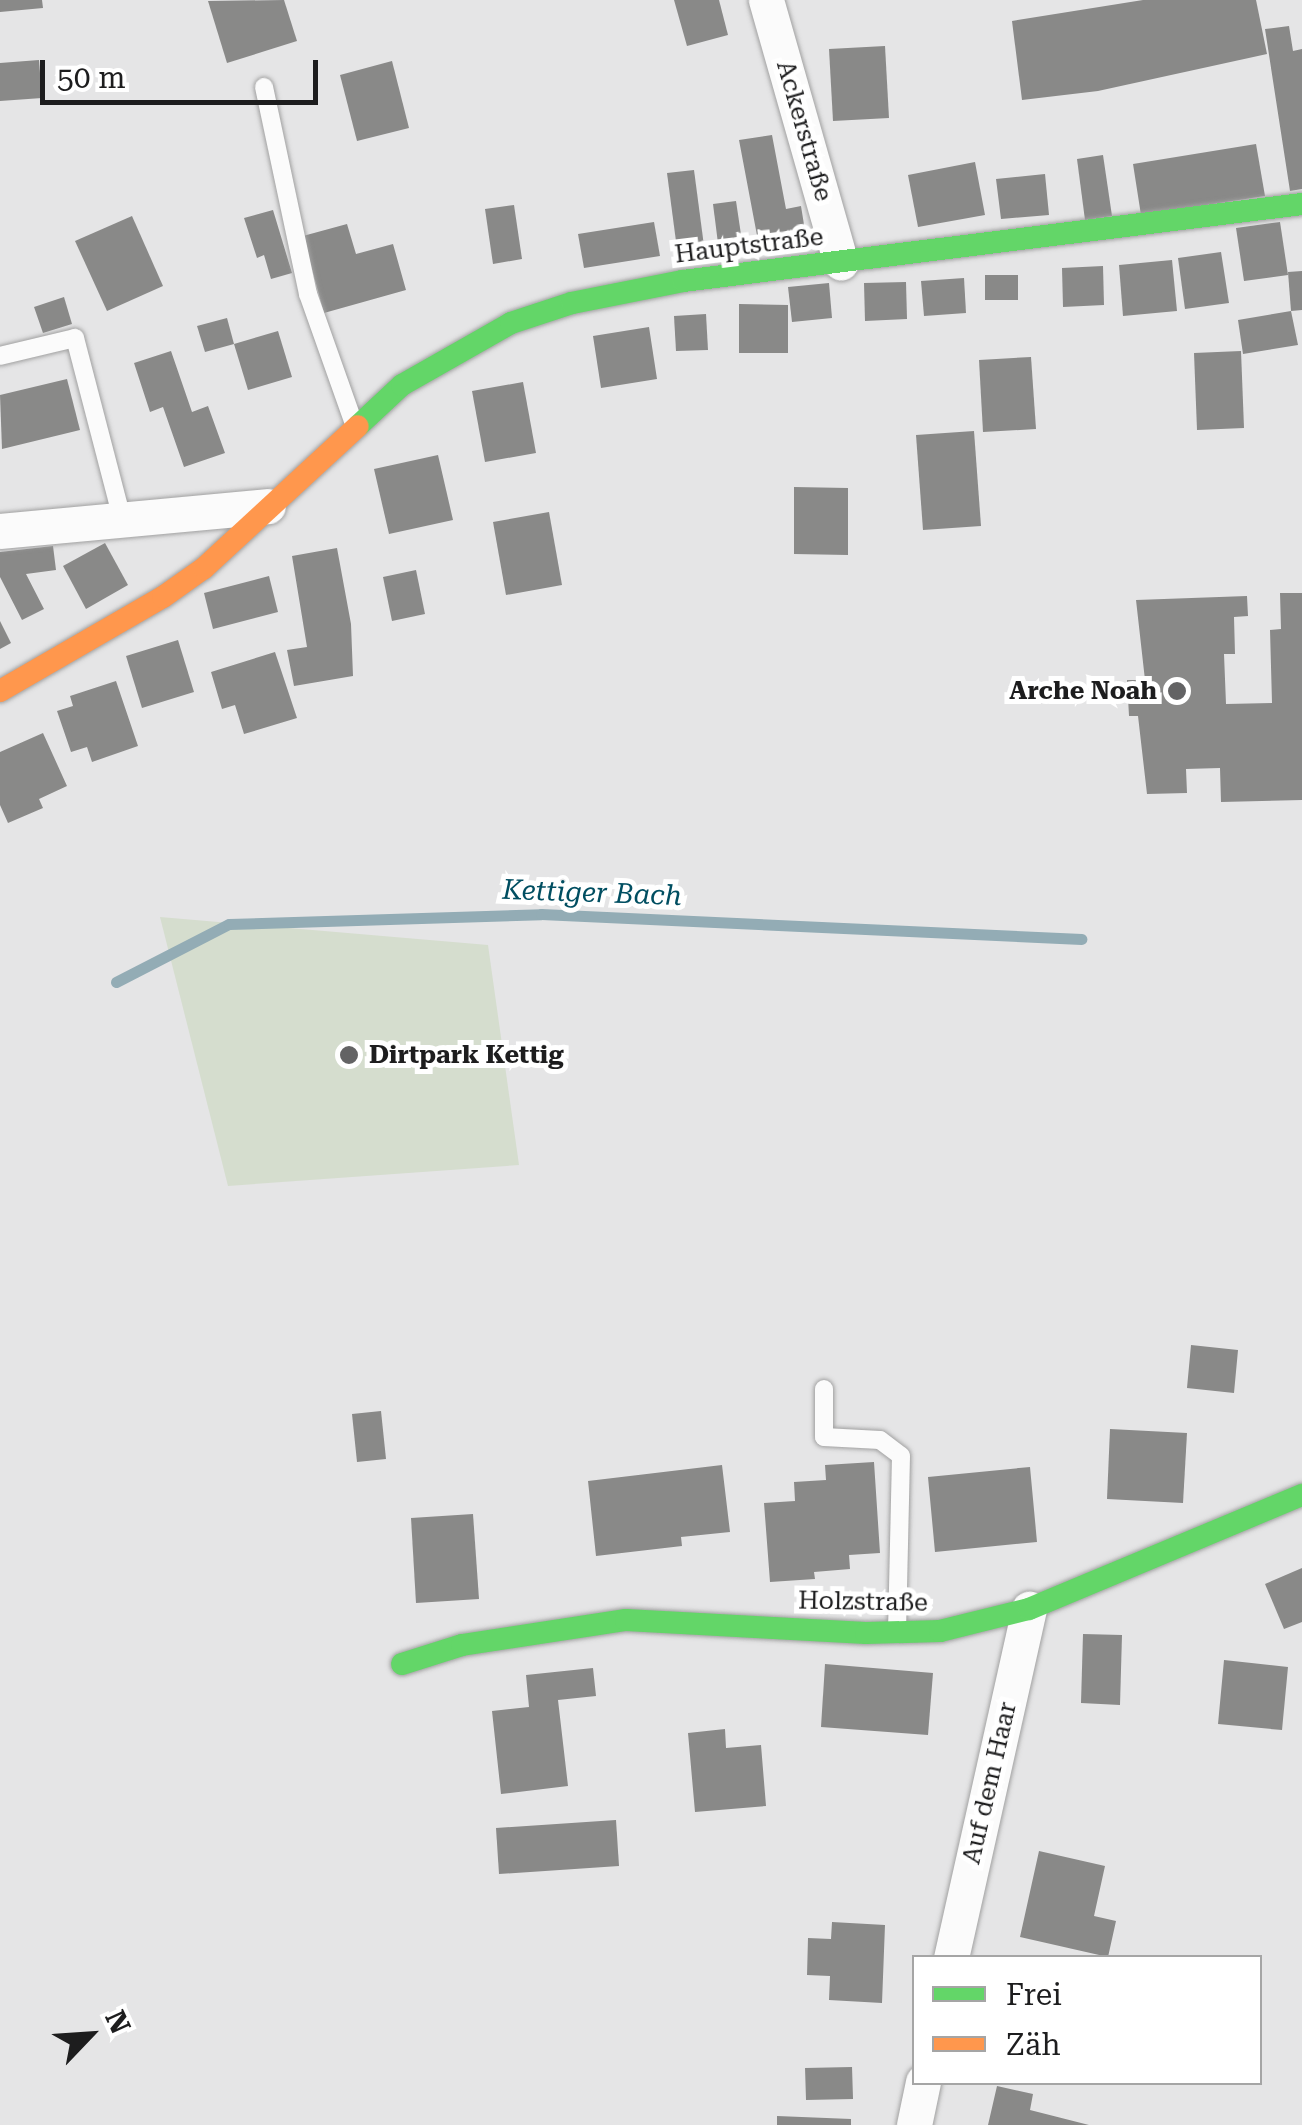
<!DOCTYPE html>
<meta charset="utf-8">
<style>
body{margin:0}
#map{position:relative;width:1302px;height:2125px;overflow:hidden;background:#e5e5e6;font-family:"Roboto Serif",serif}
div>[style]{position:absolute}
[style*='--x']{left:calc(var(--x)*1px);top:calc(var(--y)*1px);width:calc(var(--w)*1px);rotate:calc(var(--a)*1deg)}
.green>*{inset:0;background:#d5ddce}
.stream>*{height:11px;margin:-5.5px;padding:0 5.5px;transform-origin:5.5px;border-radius:5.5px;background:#93acb5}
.building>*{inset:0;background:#898988}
.roads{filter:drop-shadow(0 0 2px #a1a1a1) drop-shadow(0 0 2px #a1a1a1)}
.lane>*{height:18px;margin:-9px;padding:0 9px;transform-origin:9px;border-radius:9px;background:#fbfbfb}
.street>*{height:35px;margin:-17.5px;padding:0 17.5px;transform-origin:17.5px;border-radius:17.5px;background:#fbfbfb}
.fast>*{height:22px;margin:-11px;padding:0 11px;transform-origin:11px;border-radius:11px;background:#63d668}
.slow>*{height:22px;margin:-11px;padding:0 11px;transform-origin:11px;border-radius:11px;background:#ff974d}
.dots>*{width:28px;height:28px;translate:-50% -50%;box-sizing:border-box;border:5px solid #fff;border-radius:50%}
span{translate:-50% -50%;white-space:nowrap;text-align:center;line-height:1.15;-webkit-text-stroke:10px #fff;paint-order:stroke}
.street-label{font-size:25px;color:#1d1d1e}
.poi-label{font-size:25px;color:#1d1d1e;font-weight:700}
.right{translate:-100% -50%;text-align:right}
.left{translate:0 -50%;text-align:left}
.water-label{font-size:28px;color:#004e61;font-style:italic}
.legend{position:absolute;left:912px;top:1955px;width:350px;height:130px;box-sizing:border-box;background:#fff;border:2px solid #a5a5a5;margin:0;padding:12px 18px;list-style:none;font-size:30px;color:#1d1d1e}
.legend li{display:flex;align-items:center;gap:20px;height:50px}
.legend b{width:50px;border:2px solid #a5a5a5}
.north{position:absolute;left:40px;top:1985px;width:100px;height:100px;-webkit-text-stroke:8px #fff;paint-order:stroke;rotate:65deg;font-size:28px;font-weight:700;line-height:40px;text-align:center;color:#1d1d1e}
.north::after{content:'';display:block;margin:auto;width:35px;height:45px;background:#1d1d1e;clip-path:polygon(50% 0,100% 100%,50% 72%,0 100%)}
.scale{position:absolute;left:40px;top:60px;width:278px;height:45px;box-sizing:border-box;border:5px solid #1d1d1e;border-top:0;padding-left:12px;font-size:30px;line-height:35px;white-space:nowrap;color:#1d1d1e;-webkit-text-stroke:8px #fff;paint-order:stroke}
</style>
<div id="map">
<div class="green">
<div style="clip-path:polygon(160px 917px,488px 945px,519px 1165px,228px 1186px)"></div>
</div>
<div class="stream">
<div style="--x:116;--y:982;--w:127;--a:-27.2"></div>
<div style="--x:229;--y:924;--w:312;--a:-1.8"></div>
<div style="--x:541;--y:914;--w:541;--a:2.65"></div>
</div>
<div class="building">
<div style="clip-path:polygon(0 0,42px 0,43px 8px,0 12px)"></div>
<div style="clip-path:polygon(284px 0,297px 41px,227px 63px,208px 1px)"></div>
<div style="clip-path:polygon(674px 0,719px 0,728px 35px,687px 46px)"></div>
<div style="clip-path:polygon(1143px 0,1256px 0,1267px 54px,1098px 91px,1022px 100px,1012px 21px)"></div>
<div style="clip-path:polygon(1289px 26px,1293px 51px,1302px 49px,1302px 189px,1290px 191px,1265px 29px)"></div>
<div style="clip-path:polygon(885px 46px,889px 118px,833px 121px,829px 49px)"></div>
<div style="clip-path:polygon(39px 60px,42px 98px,0 101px,0 63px)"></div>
<div style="clip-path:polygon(392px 61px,409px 128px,357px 141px,340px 75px)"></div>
<div style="clip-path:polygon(772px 135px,786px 209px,801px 206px,806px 237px,759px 246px,739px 140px)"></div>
<div style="clip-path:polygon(1256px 144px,1265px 196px,1141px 215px,1133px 164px)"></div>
<div style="clip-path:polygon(1103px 155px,1112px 216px,1085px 220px,1077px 159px)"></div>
<div style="clip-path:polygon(975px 162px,985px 215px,918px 227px,908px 175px)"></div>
<div style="clip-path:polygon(694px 170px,704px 246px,677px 249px,667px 173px)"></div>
<div style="clip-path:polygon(1045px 174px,1049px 215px,1001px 219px,996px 179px)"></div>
<div style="clip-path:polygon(736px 201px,743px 248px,719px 251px,713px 204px)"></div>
<div style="clip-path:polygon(514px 205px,522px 259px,493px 264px,485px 209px)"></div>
<div style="clip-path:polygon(273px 210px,292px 273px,271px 279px,264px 255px,257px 258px,244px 218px)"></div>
<div style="clip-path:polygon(132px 216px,163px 286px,107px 311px,75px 241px)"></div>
<div style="clip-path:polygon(654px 222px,660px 256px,584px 268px,578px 234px)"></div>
<div style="clip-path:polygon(1280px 222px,1288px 275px,1244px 281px,1236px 228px)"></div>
<div style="clip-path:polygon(347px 224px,356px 254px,393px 244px,406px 290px,324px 313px,303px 236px)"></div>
<div style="clip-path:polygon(1221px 252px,1229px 303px,1185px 309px,1178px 258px)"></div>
<div style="clip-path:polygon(1172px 260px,1177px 311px,1123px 316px,1119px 265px)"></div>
<div style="clip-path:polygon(1103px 266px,1104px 305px,1063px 307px,1062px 268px)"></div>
<div style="clip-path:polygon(1302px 271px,1302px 310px,1291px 311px,1288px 272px)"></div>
<div style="clip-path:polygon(985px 275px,1018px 275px,1018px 300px,985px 300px)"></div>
<div style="clip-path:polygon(964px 278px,966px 313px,924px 316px,921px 281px)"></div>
<div style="clip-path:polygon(906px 282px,907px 319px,865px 321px,864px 283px)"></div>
<div style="clip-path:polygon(829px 283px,832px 318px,792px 322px,788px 287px)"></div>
<div style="clip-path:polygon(64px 297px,72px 324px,43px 333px,34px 307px)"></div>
<div style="clip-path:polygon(739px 304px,788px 305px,788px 353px,739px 353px)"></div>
<div style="clip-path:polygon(1291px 311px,1298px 345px,1243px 354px,1238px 320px)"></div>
<div style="clip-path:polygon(706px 314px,708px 350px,676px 351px,674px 316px)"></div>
<div style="clip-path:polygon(227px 318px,234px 344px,205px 352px,197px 326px)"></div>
<div style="clip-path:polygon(649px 327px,657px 379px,601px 388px,593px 336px)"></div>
<div style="clip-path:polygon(278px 331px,292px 377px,248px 390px,234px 344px)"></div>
<div style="clip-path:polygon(171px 351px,192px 412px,208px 406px,225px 453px,184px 467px,163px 407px,150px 412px,134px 363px)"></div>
<div style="clip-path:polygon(1241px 351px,1244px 428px,1197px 430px,1194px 353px)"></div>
<div style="clip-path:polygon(1031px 357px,1036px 429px,983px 432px,979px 360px)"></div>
<div style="clip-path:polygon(67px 379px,80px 430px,2px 449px,0 395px)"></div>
<div style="clip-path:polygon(523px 382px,536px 453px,485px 462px,472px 391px)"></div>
<div style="clip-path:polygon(974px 431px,981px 526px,923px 530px,916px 435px)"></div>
<div style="clip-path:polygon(438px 455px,453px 520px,389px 534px,374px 469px)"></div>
<div style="clip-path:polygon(794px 487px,848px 488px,848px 555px,794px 554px)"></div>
<div style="clip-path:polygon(549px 512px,562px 585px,506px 595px,493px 522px)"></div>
<div style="clip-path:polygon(105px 543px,128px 585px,86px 609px,63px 566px)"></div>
<div style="clip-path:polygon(53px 546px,56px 570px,26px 574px,44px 609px,22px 620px,0 577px,0 552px)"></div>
<div style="clip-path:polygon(337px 548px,351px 624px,353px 676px,294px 686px,287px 650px,307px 647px,292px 556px)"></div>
<div style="clip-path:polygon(416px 570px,425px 614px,392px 621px,383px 577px)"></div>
<div style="clip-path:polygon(269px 576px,278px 612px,213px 629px,204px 593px)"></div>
<div style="clip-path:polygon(1280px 593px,1302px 593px,1302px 800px,1221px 802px,1220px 768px,1186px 769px,1187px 793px,1147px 794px,1138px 716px,1129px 716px,1127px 680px,1145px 680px,1136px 600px,1247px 596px,1248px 616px,1234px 617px,1235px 654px,1224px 654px,1226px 704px,1272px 703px,1270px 630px,1281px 629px)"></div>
<div style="clip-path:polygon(0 621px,11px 643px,0 649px)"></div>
<div style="clip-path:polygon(178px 640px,194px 692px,142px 708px,126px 656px)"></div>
<div style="clip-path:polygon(275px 652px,297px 718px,244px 734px,235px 705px,222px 709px,211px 672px)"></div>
<div style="clip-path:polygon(116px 681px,138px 746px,92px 762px,87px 747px,71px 752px,57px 711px,73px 706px,70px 696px)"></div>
<div style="clip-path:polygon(43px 733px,67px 786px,39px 799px,43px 808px,8px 823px,0 805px,0 752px)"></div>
<div style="clip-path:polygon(1191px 1345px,1238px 1350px,1234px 1393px,1187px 1388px)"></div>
<div style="clip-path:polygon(381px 1411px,386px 1459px,357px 1462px,352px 1414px)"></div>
<div style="clip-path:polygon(1110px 1429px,1187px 1433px,1183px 1503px,1107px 1499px)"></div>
<div style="clip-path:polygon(874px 1462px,880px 1553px,849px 1555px,850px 1569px,814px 1572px,815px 1579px,770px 1582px,764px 1503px,795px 1501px,794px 1482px,826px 1480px,825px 1465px)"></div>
<div style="clip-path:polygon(722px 1465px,730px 1532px,681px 1537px,682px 1546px,596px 1556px,588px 1481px)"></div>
<div style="clip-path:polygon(1030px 1467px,1037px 1542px,935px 1552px,928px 1477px)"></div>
<div style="clip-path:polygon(473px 1514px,479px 1599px,416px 1603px,411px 1518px)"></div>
<div style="clip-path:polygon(1302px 1568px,1302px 1622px,1284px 1629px,1265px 1584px)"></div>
<div style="clip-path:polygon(1083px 1634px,1122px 1635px,1120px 1705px,1081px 1703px)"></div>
<div style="clip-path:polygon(1224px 1660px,1288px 1667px,1282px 1730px,1218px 1724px)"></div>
<div style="clip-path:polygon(825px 1664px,933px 1673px,928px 1735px,821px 1727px)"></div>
<div style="clip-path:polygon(593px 1668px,596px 1696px,558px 1700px,568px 1786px,501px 1794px,492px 1711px,529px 1707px,526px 1675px)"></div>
<div style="clip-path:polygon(725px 1729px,726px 1748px,761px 1745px,766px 1806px,695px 1812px,688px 1733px)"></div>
<div style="clip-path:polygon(616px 1820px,619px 1866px,499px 1874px,496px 1828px)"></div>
<div style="clip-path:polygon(1039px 1851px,1105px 1866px,1094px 1916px,1116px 1921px,1108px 1957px,1020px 1937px)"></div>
<div style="clip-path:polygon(832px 1922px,885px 1925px,882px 2003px,829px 2000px,830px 1976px,807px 1975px,808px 1938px,831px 1939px)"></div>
<div style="clip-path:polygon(852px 2067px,853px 2099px,806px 2100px,805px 2068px)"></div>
<div style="clip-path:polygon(997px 2086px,1033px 2094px,1030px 2110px,1089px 2125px,988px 2125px)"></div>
<div style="clip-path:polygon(777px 2116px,851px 2119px,851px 2125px,777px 2125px)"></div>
</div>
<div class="roads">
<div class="lane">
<div style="--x:264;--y:87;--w:212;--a:78"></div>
<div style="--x:308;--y:294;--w:138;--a:70.5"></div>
<div style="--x:0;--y:356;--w:77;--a:-13.5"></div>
<div style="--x:75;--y:338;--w:187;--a:75.4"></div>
<div style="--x:824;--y:1389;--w:48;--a:90"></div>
<div style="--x:824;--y:1437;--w:56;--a:3.1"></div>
<div style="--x:880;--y:1440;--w:26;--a:37"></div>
<div style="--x:901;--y:1456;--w:173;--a:91.3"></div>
</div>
<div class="street">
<div style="--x:766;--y:0;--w:273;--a:74.1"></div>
<div style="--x:0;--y:531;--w:269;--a:-5.3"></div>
<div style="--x:951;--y:1958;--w:358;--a:-77.4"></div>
<div style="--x:914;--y:2125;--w:44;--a:-78.2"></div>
</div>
<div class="fast">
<div style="--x:358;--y:426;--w:60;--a:-43"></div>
<div style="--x:402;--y:385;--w:125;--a:-29.6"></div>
<div style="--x:511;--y:323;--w:64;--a:-18.2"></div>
<div style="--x:572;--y:303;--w:113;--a:-11.2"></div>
<div style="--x:683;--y:281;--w:624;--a:-7.09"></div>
<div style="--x:402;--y:1664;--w:63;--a:-17.6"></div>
<div style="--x:462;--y:1645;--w:166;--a:-8.7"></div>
<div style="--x:626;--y:1620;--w:240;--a:3.1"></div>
<div style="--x:866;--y:1633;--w:74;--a:-1.5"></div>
<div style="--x:940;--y:1631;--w:92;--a:-13.9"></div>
<div style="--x:1029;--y:1609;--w:296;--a:-22.7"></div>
</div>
<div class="slow">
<div style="--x:0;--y:691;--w:188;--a:-30"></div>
<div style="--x:163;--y:597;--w:50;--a:-35.3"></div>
<div style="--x:204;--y:568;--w:209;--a:-42.7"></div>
</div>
</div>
<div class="dots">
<div style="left:1177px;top:691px;background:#636364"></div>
<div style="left:349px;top:1055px;background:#636364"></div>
</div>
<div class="street-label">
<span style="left:804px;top:131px;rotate:74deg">Ackerstraße</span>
<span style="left:749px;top:246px;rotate:-7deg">Hauptstraße</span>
<span style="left:863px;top:1602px;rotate:1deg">Holzstraße</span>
<span style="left:990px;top:1783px;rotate:-77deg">Auf dem Haar</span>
</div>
<div class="poi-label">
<span class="right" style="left:1157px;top:691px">Arche Noah</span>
<span class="left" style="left:369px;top:1055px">Dirtpark Kettig</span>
</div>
<div class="water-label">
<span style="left:592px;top:893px;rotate:2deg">Kettiger Bach</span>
</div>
<ul class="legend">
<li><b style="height:12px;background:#63d668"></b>Frei</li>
<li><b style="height:12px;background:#ff974d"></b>Zäh</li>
</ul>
<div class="north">N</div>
<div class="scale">50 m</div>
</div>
